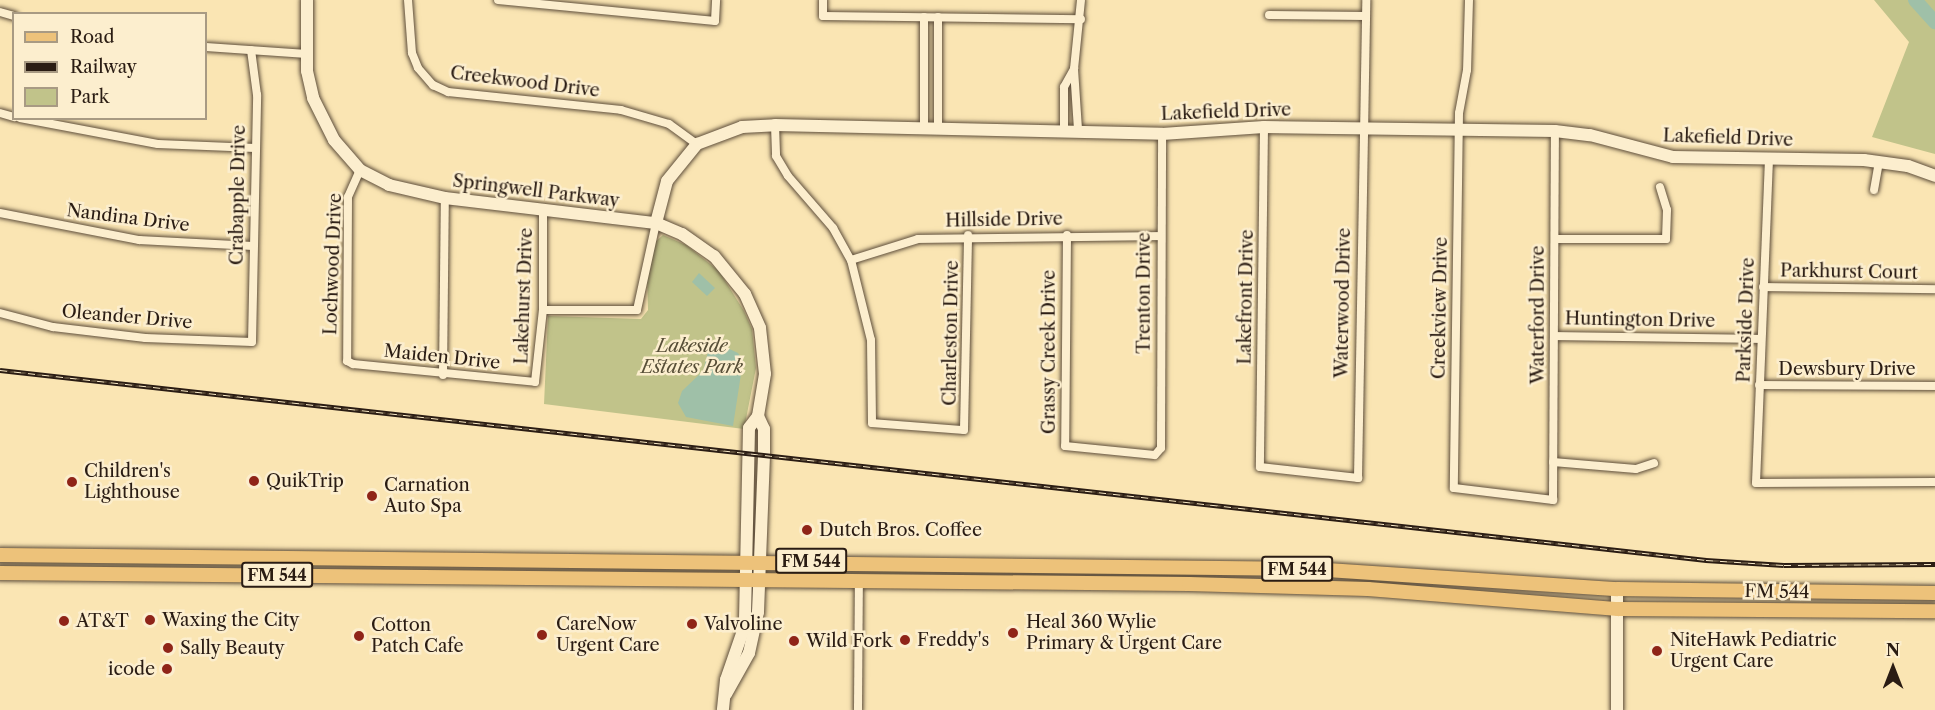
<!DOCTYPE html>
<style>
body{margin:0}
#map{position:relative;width:1935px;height:710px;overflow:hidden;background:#fae5b3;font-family:"Libre Caslon Text",serif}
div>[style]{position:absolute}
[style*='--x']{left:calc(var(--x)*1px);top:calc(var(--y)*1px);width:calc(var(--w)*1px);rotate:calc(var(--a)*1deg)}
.green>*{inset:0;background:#c1c38a}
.water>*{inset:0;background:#9fc0a8}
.river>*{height:14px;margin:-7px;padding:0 7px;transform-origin:7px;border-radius:7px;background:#9fc0a8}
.roads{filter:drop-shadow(0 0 2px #5e4e3b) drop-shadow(0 0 2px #5e4e3b)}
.street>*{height:8px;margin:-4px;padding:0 4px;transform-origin:4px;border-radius:4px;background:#fceece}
.secondary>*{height:12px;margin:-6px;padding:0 6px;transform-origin:6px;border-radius:6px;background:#fceece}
.primary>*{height:14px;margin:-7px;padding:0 7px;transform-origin:7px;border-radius:7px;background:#edc27a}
.rail>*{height:4.5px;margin-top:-2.25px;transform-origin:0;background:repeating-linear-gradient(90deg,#fceece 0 7px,#2a1c13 0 14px);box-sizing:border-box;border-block:2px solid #2a1c13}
.dots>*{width:16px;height:16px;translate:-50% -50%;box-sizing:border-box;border:3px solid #fceece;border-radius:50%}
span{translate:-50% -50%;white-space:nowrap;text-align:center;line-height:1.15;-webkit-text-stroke:5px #fceece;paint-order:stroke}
.shield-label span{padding:2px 4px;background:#fceece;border:2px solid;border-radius:4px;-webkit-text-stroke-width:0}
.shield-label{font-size:16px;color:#2a1c13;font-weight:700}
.street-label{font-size:18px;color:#2a1c13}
.park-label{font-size:18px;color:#574e37;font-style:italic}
.poi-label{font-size:18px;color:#2a1c13}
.left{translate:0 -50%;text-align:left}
.right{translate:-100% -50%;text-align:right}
.legend{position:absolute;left:12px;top:12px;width:195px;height:108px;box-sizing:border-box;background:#fceece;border:2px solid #a89a83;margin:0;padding:8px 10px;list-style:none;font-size:18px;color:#2a1c13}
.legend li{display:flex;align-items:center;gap:12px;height:30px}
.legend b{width:30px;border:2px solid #a89a83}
.north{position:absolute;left:1863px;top:638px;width:60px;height:60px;-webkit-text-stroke:4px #fceece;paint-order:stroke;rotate:0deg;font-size:16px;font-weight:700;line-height:24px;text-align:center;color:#2a1c13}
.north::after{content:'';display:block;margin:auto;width:21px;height:27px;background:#2a1c13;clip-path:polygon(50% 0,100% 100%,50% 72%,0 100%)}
</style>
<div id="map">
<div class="green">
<div style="clip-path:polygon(1874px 0,1935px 0,1935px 154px,1872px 137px,1909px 42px)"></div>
<div style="clip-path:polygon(663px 235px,686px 245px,719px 271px,744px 311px,752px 329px,756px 368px,744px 429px,544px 404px,548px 316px,641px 319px,648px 310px,647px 274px,655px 242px)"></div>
</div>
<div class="water">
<div style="clip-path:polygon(699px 273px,715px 288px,707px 296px,692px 282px)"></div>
<div style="clip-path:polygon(723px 346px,738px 353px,743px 361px,733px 426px,686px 417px,678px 403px,682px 391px,703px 371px,708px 352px)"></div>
</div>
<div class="river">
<div style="--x:1915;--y:0;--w:30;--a:48"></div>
</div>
<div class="roads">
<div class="street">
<div style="--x:408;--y:0;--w:53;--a:85.7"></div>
<div style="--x:412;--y:53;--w:16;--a:68"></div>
<div style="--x:418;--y:68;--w:23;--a:49"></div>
<div style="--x:433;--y:85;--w:17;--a:25"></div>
<div style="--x:448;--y:92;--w:174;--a:5.9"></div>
<div style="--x:621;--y:110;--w:50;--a:16.3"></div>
<div style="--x:669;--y:124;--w:34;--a:36"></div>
<div style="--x:498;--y:0;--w:218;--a:5.5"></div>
<div style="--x:715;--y:21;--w:21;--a:-87"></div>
<div style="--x:823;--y:0;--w:16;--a:90"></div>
<div style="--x:823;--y:16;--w:258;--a:0.7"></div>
<div style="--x:1469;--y:0;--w:70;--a:91.6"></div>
<div style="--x:1467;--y:70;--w:44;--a:100.5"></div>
<div style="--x:1459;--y:113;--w:375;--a:90.8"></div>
<div style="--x:1454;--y:488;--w:100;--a:6.9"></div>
<div style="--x:1553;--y:500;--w:369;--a:-89.7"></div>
<div style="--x:0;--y:12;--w:15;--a:16"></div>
<div style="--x:1269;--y:15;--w:97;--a:0.6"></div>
<div style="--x:924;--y:17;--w:111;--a:90"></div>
<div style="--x:938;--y:17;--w:111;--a:90"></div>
<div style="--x:206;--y:47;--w:101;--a:4"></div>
<div style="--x:1074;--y:69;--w:69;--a:-84.2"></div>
<div style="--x:0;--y:113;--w:15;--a:16"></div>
<div style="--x:20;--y:118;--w:140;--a:10.7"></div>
<div style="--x:158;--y:144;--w:97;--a:2.4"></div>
<div style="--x:775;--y:125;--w:31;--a:88"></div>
<div style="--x:776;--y:156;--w:23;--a:59"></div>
<div style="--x:788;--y:176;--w:69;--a:49.1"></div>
<div style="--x:833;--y:228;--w:37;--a:61"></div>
<div style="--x:851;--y:260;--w:82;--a:76"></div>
<div style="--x:871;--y:340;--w:83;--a:89.3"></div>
<div style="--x:872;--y:423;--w:92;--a:4.4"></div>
<div style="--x:964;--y:430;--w:195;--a:-88.8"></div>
<div style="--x:1264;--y:127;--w:340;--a:90.7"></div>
<div style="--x:1260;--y:467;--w:99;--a:6.4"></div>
<div style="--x:1358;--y:478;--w:478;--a:-89"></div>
<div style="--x:1064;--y:130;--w:43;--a:-90"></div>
<div style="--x:1064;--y:87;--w:21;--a:-61"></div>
<div style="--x:1074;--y:69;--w:61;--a:86.2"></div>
<div style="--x:1769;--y:159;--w:324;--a:92.3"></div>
<div style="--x:1756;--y:483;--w:179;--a:-0.3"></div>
<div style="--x:360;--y:170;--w:30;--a:114"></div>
<div style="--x:348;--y:197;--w:164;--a:90.3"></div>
<div style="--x:347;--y:361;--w:7;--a:27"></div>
<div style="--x:353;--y:364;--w:183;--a:5.6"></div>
<div style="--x:535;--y:382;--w:72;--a:-83.7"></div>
<div style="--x:543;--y:310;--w:100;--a:-90"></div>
<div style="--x:1874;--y:190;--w:28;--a:-80"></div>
<div style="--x:0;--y:213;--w:142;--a:11"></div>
<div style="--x:139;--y:240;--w:114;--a:3"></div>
<div style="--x:1067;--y:235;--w:211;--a:90.5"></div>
<div style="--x:1065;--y:446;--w:90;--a:5.7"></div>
<div style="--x:1155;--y:455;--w:9;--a:-49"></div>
<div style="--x:1161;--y:448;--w:314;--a:-89.8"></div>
<div style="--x:1555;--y:239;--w:111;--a:0"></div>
<div style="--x:1666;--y:239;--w:29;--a:-88"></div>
<div style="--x:1667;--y:210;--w:24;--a:-107"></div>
<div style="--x:851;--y:260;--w:70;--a:-17.4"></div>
<div style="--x:918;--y:239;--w:243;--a:-0.7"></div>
<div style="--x:1763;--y:287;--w:172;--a:0.7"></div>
<div style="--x:543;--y:310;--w:94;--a:0"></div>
<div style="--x:637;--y:310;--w:89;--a:-77.7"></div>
<div style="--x:0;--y:313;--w:55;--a:14.8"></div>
<div style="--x:53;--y:327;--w:93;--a:6.8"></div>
<div style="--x:145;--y:338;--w:107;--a:2.1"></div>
<div style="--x:252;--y:342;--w:247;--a:-88.8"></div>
<div style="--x:257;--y:95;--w:45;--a:-97.6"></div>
<div style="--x:1555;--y:336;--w:206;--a:0.8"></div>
<div style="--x:443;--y:375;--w:177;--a:-89.4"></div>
<div style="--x:1759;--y:385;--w:176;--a:0.3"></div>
<div style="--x:1553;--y:462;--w:83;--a:4.8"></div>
<div style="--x:1636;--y:469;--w:19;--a:-18"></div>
<div style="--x:858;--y:710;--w:129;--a:-89.6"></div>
</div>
<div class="secondary">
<div style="--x:307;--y:0;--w:71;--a:90"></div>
<div style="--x:307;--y:71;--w:28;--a:77"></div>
<div style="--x:313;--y:98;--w:47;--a:63.4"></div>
<div style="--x:334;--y:140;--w:40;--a:49"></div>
<div style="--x:360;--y:170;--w:33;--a:27"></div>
<div style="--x:389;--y:185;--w:57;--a:13.1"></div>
<div style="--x:445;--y:198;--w:212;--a:6.8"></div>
<div style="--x:656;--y:223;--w:28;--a:23"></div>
<div style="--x:682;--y:234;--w:39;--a:35"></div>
<div style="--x:714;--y:256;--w:49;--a:50.8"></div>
<div style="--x:745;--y:294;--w:37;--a:66"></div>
<div style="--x:760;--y:328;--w:46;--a:83.8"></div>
<div style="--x:765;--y:374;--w:43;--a:99.5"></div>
<div style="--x:758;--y:416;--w:15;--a:127"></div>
<div style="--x:749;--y:428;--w:197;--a:91.2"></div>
<div style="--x:745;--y:625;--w:58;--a:109.1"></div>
<div style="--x:726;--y:680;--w:30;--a:96"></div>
<div style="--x:656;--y:223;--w:43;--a:-75.3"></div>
<div style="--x:667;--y:181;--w:48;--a:-51"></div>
<div style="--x:697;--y:144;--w:48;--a:-20.7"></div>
<div style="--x:742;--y:127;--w:33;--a:-3"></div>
<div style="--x:775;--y:125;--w:387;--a:1.3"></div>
<div style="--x:1162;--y:134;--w:102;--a:-3.9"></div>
<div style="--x:1264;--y:127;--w:291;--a:0.8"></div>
<div style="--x:1555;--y:131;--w:35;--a:7"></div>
<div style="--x:1590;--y:135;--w:86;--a:14.8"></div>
<div style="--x:1673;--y:157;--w:191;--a:0.9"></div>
<div style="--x:1864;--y:160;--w:44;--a:7.8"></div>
<div style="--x:1908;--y:166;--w:29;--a:20"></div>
<div style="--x:726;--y:694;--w:47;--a:-60.7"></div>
<div style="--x:749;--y:653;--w:42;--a:-77.6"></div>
<div style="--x:758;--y:612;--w:157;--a:-87.8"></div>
<div style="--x:764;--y:455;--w:26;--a:-90"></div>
<div style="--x:764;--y:429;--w:14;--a:-115"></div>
<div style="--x:1617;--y:710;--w:121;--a:-90"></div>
</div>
<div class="primary">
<div style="--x:0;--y:555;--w:1312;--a:0.61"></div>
<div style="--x:1312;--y:569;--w:306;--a:3.8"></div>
<div style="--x:1617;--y:589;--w:318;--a:0.7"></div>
<div style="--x:0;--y:573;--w:1189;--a:0.53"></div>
<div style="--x:1189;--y:584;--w:179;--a:1.6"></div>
<div style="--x:1368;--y:589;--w:251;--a:4.6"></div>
<div style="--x:1618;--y:609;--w:317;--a:0.4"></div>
</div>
</div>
<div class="rail">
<div style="--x:0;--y:370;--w:1717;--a:6.35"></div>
<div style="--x:1706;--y:560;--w:78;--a:3.7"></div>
<div style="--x:1784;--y:565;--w:151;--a:-0.4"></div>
</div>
<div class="dots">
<div style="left:254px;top:481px;background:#8f2418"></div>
<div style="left:72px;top:482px;background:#8f2418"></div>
<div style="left:372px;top:496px;background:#8f2418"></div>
<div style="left:807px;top:530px;background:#8f2418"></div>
<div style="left:150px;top:620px;background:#8f2418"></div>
<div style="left:64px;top:621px;background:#8f2418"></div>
<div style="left:692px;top:624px;background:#8f2418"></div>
<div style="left:1013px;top:633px;background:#8f2418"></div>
<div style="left:542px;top:635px;background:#8f2418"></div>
<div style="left:359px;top:636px;background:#8f2418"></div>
<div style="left:905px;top:640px;background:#8f2418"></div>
<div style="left:794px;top:641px;background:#8f2418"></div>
<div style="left:168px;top:648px;background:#8f2418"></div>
<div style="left:1657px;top:651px;background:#8f2418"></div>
<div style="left:167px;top:669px;background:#8f2418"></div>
</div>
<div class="shield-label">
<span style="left:811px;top:561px">FM 544</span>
<span style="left:1297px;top:569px">FM 544</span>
<span style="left:277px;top:575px">FM 544</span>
</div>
<div class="street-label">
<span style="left:525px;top:82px;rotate:7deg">Creekwood Drive</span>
<span style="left:1226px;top:112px;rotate:-2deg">Lakefield Drive</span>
<span style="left:1728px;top:138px;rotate:2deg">Lakefield Drive</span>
<span style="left:536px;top:191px;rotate:7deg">Springwell Parkway</span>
<span style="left:238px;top:195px;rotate:-89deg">Crabapple Drive</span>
<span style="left:128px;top:218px;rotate:7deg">Nandina Drive</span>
<span style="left:1004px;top:220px;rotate:-1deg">Hillside Drive</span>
<span style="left:333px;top:264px;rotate:-88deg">Lochwood Drive</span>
<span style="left:1849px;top:272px;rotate:1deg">Parkhurst Court</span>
<span style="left:1144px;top:293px;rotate:-90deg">Trenton Drive</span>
<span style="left:524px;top:296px;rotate:-88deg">Lakehurst Drive</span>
<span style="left:1246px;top:297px;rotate:-89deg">Lakefront Drive</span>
<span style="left:1343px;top:303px;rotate:-89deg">Waterwood Drive</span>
<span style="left:1440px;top:308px;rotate:-89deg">Creekview Drive</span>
<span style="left:1538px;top:315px;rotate:-90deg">Waterford Drive</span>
<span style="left:127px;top:317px;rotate:5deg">Oleander Drive</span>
<span style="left:1640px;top:320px;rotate:1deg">Huntington Drive</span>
<span style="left:1746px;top:320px;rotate:-88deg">Parkside Drive</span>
<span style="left:951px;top:333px;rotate:-89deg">Charleston Drive</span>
<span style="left:1049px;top:352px;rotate:-90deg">Grassy Creek Drive</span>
<span style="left:442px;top:357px;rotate:6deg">Maiden Drive</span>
<span style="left:1847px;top:369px">Dewsbury Drive</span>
<span style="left:1777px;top:592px;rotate:1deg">FM 544</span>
</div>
<div class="park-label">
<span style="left:692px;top:357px">Lakeside<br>Estates Park</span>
</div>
<div class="poi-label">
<span class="left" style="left:84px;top:482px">Children's<br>Lighthouse</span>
<span class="left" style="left:266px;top:481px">QuikTrip</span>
<span class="left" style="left:384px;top:496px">Carnation<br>Auto Spa</span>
<span class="left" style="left:819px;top:530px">Dutch Bros. Coffee</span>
<span class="left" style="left:162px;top:620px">Waxing the City</span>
<span class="left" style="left:76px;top:621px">AT&amp;T</span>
<span class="left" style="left:1026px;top:633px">Heal 360 Wylie<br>Primary &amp; Urgent Care</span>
<span class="left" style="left:704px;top:624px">Valvoline</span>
<span class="left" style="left:556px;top:635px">CareNow<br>Urgent Care</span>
<span class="left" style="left:371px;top:636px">Cotton<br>Patch Cafe</span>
<span class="left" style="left:917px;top:640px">Freddy's</span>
<span class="left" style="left:806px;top:641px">Wild Fork</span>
<span class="left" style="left:1670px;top:651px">NiteHawk Pediatric<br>Urgent Care</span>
<span class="left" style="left:180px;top:648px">Sally Beauty</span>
<span class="right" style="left:155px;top:669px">icode</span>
</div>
<ul class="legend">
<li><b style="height:8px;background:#edc27a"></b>Road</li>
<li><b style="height:8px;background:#2a1c13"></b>Railway</li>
<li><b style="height:16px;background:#c1c38a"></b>Park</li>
</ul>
<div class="north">N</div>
</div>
